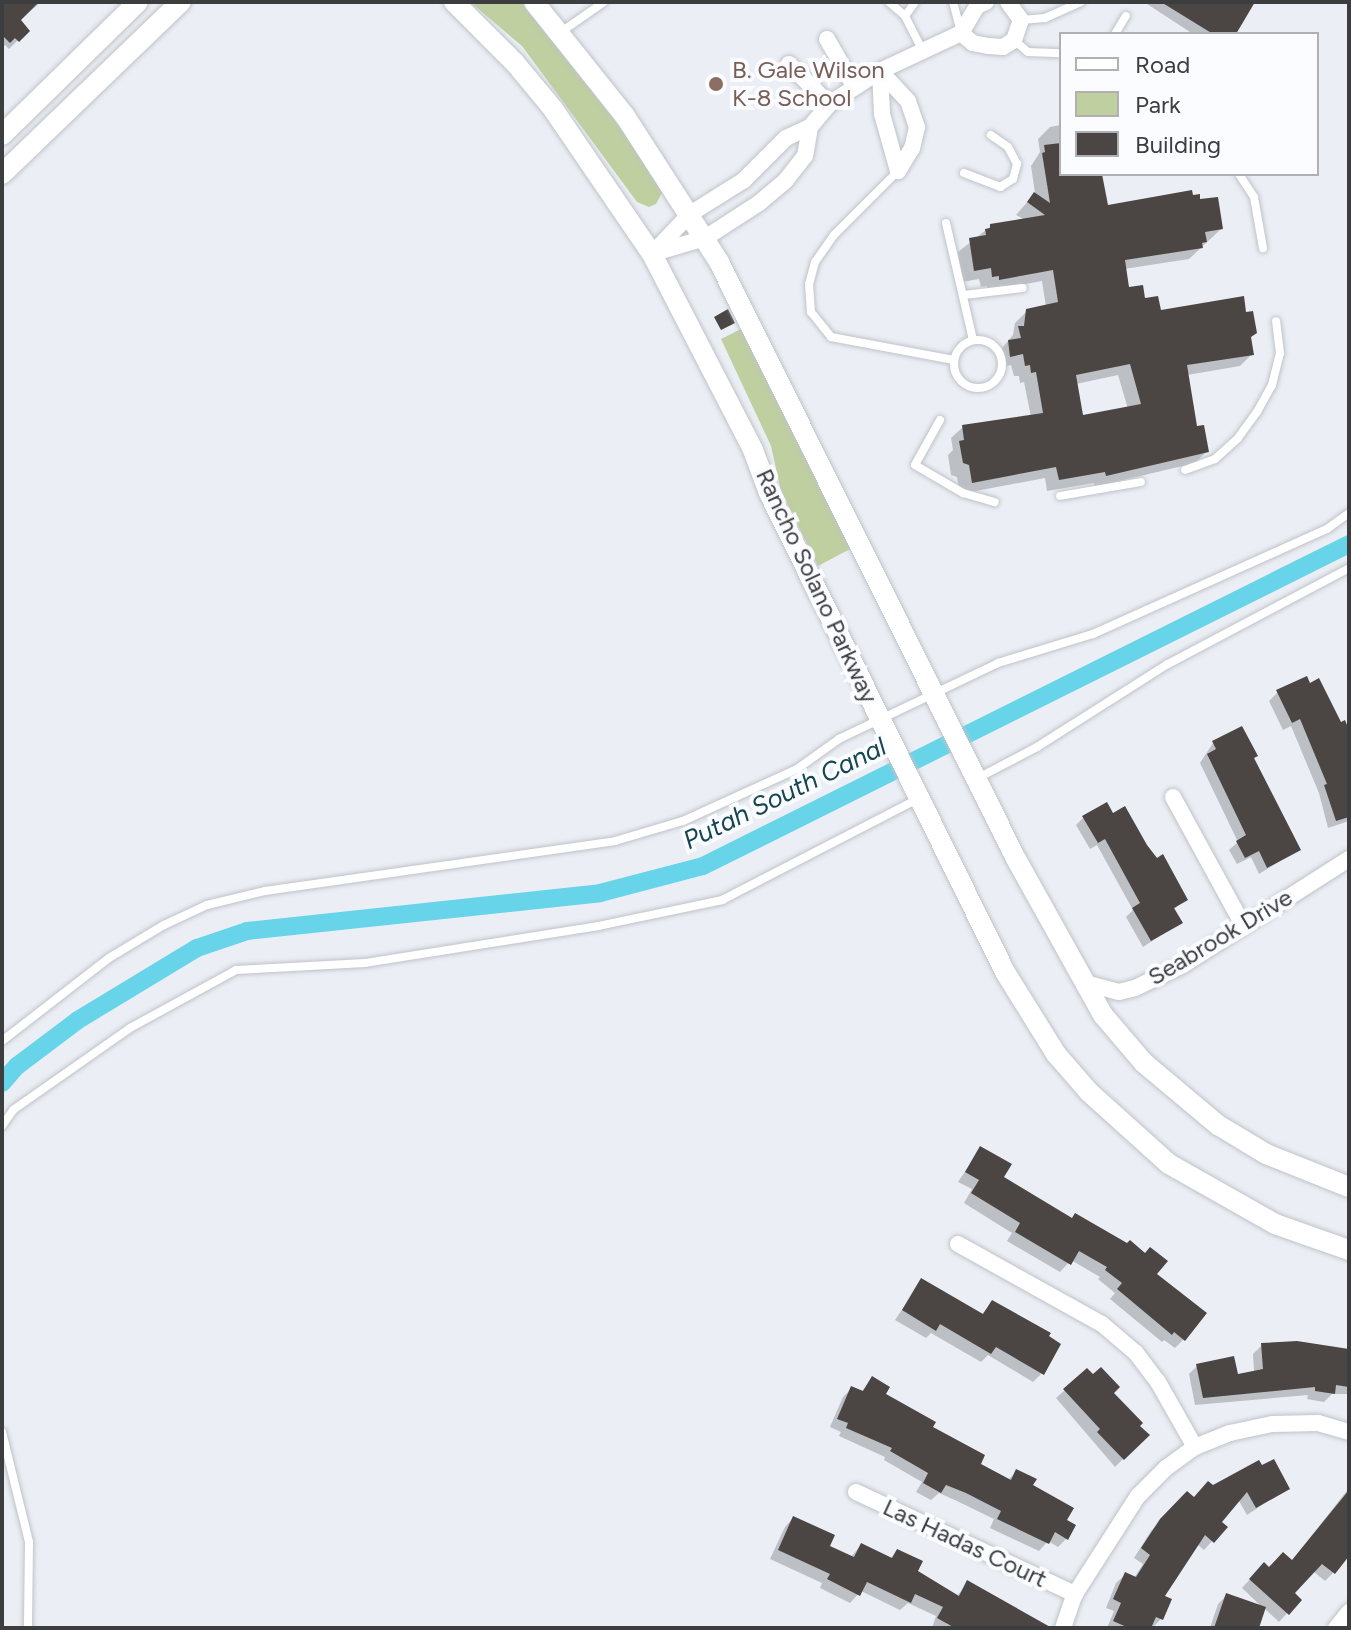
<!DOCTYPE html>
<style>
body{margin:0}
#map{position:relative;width:1351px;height:1630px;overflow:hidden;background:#ebeff5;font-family:Figtree,sans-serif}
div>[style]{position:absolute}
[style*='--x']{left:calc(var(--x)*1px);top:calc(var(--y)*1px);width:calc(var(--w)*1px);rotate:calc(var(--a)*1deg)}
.green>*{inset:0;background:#bfcfa0}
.shadow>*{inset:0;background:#0003}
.canal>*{height:18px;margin:-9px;padding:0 9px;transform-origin:9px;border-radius:9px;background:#67d4e9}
.building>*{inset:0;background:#4b4643}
.roads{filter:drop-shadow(0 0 2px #bfc3c8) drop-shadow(0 0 2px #bfc3c8)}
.service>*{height:8px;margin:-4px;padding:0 4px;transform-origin:4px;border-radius:4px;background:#fff}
.service>.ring{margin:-4px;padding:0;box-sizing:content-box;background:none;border:8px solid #fff;border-radius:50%}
.minor>*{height:16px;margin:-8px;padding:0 8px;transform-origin:8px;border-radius:8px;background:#fff}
.tertiary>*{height:20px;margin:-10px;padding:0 10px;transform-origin:10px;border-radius:10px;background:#fff}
.dots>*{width:22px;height:22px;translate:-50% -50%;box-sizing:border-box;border:4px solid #fbfcff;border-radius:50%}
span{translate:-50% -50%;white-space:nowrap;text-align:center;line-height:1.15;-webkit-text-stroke:8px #fbfcff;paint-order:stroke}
.education-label{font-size:24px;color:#785e54}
.left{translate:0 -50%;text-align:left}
.street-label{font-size:24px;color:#3b3d3f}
.water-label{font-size:26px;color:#14464f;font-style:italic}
.frame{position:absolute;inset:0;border:4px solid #3b3d3f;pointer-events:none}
.legend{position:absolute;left:1059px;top:32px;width:260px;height:144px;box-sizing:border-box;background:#fbfcff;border:2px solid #aeb0b2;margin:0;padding:10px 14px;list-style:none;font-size:24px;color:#3b3d3f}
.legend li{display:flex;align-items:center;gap:16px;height:40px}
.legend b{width:40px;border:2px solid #aeb0b2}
</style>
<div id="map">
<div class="green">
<div style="clip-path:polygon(470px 2px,522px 2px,634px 145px,663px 191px,656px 204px,649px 207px,637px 202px,522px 46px)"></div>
<div style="clip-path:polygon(743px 328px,852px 548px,818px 566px,781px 491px,771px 446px,721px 339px)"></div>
</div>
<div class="shadow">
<div style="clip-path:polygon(2px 2px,41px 2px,19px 21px,27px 31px,9px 49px,5px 45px,2px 48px)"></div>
<div style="clip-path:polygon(1144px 2px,1253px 2px,1233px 34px,1193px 34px)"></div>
<div style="clip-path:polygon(evenodd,1061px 125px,1061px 174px,1101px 174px,1106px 207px,1192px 197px,1221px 229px,1189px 259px,1124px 269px,1128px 289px,1159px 312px,1249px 338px,1252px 354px,1240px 366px,1187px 375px,1196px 429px,1207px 451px,1195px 463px,1094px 487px,1094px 483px,1047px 491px,1045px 478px,960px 494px,957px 477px,951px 475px,948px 455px,953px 450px,951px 438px,963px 427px,1031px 417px,1024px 382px,1020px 383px,1019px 376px,1014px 376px,1011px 365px,999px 367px,997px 354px,1013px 335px,1015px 323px,1027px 311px,1046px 307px,1042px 281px,988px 291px,987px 286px,981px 287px,979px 279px,962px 282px,958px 252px,991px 226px,1025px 220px,1016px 215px,1035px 193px,1031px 166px,1040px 152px,1038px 139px,1050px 127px,1061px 125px,1118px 375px,1128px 409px,1081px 417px,1076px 384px,1118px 375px)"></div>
<div style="clip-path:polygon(1278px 692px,1340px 725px,1349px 735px,1349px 821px,1328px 828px,1319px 793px,1291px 726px,1283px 730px,1269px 701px)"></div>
<div style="clip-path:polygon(1241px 728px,1253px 759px,1299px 849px,1259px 874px,1251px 857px,1237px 864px,1229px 850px,1238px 842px,1200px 763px,1213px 743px)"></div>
<div style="clip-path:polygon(1112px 816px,1145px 846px,1186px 899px,1173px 910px,1180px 923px,1143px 947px,1126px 917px,1133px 910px,1097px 845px,1090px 849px,1076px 825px,1084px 817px)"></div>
<div style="clip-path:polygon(981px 1148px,1002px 1178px,1154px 1274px,1204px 1314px,1183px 1340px,1175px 1348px,1164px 1340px,1162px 1342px,1110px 1299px,1115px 1293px,1098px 1279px,1100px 1277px,1071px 1260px,1060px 1272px,1007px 1241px,1012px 1233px,964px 1203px,972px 1189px,958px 1182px)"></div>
<div style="clip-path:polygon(922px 1280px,981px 1315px,992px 1303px,1042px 1373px,1033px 1382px,988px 1355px,981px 1362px,931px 1333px,926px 1338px,895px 1320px)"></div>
<div style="clip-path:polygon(1262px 1345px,1349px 1351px,1349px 1394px,1332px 1394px,1324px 1402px,1307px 1399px,1308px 1395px,1195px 1405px,1189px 1374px,1197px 1366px,1236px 1376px,1254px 1372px,1253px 1354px)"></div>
<div style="clip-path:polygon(872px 1379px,884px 1395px,978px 1465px,1008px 1480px,1017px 1471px,1065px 1521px,1067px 1538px,1058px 1547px,1048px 1541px,1039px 1551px,990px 1528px,994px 1519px,957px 1501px,939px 1493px,931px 1500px,916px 1492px,922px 1482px,884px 1460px,885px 1457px,839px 1436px,841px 1432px,830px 1427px,843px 1397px,852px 1388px,861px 1392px)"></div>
<div style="clip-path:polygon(1065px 1390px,1111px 1393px,1147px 1435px,1115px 1467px,1056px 1398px)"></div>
<div style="clip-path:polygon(1213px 1488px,1287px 1488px,1247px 1515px,1238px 1499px,1219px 1522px,1212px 1541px,1204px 1550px,1197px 1544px,1162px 1597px,1161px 1619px,1153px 1627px,1107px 1628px,1114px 1611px,1106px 1608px,1116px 1583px,1125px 1575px,1134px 1578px,1143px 1564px,1134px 1558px,1151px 1531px,1178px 1502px,1193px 1499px)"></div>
<div style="clip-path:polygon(1349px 1488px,1349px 1553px,1333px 1573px,1325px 1581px,1313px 1571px,1292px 1593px,1299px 1600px,1279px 1622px,1264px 1608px,1257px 1628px,1210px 1628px,1218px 1604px,1227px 1595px,1263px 1608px,1242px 1588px,1264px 1564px,1269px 1569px,1291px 1562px)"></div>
<div style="clip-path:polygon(793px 1518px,827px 1547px,850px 1558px,861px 1545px,890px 1559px,897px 1551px,916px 1572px,956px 1597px,968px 1583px,1034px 1628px,932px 1628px,936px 1616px,908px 1603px,900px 1610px,861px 1591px,850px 1603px,820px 1588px,822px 1583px,770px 1559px,785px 1527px)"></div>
</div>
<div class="canal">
<div style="--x:2;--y:1083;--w:23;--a:-49"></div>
<div style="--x:17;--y:1066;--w:76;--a:-37"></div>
<div style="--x:78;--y:1020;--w:139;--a:-31.2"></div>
<div style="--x:197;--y:948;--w:53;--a:-18.8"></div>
<div style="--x:247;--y:931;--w:355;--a:-6.1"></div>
<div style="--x:600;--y:893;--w:106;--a:-14.7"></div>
<div style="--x:703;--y:866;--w:722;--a:-26.49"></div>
</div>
<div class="building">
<div style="clip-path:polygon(2px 2px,39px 2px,21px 20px,30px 31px,19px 42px,15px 38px,10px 43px,2px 35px)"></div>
<div style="clip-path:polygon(1161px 2px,1255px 2px,1236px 34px,1213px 34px)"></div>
<div style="clip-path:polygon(evenodd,1061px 143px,1061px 174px,1102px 174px,1108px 205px,1192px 190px,1193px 195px,1200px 194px,1200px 199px,1218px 197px,1223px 229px,1205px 232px,1207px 242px,1202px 243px,1203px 248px,1125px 260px,1129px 287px,1143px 285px,1145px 298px,1158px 296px,1161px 310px,1244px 296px,1246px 312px,1253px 311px,1257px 333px,1251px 337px,1254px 355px,1187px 365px,1197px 426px,1204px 425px,1209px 452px,1106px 476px,1105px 472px,1059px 480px,1056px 467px,972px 483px,969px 465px,963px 463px,959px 441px,964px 440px,962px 425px,1043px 413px,1036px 372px,1031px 373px,1030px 365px,1025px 366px,1023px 354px,1010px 357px,1008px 340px,1021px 338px,1018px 326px,1024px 326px,1026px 309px,1058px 302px,1053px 270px,999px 280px,999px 276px,992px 277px,991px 268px,974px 271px,969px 238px,986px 235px,985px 229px,990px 228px,990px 224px,1045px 215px,1027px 202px,1034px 192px,1050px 203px,1042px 153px,1045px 152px,1044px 145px,1061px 143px,1130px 364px,1141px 404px,1083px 415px,1076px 375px,1130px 364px)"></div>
<div style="clip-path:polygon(728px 309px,735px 323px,721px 330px,714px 317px)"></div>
<div style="clip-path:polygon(1307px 676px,1310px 683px,1319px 678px,1341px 722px,1345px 720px,1349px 730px,1349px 817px,1336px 821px,1324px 785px,1327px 784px,1300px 719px,1292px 723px,1276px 690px)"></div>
<div style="clip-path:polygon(1242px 726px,1258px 756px,1254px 758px,1301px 850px,1267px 868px,1259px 851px,1245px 858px,1236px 841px,1246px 835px,1207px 754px,1216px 749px,1212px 741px)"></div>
<div style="clip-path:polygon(1107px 802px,1113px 813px,1125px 806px,1147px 845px,1157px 858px,1163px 854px,1188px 900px,1174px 908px,1183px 923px,1151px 941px,1132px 908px,1140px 903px,1105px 839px,1098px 843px,1082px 816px)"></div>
<div style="clip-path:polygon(980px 1146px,1012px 1164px,1004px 1177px,1072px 1218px,1075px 1213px,1127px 1243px,1130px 1240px,1145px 1253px,1150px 1247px,1168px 1261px,1157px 1274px,1207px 1313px,1185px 1341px,1174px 1332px,1172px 1335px,1117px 1289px,1122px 1283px,1105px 1270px,1107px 1267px,1079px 1251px,1071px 1265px,1015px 1232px,1020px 1223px,971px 1193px,979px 1180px,965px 1172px)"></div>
<div style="clip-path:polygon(921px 1278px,983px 1314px,992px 1300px,1051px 1333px,1049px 1336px,1061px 1344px,1044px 1375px,996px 1347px,991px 1354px,940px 1324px,936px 1331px,902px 1310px)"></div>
<div style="clip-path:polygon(1297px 1341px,1349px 1349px,1349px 1387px,1336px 1385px,1335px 1394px,1315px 1391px,1315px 1387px,1203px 1398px,1196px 1364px,1234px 1356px,1238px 1374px,1263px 1369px,1261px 1343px)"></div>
<div style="clip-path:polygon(1101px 1367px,1120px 1387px,1114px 1393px,1143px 1423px,1140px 1426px,1150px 1435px,1124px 1460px,1097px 1432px,1100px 1429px,1063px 1389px,1087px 1368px,1093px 1374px)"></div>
<div style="clip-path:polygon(872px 1376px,890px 1387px,886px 1394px,936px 1422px,933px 1427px,985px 1455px,981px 1464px,1011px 1480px,1016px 1469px,1037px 1479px,1033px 1485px,1074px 1508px,1067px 1520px,1076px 1525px,1068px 1540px,1055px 1532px,1049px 1544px,997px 1519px,1001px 1511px,966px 1493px,946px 1485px,941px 1493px,923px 1483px,928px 1473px,890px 1451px,892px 1448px,846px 1428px,848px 1423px,837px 1419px,851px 1386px,863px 1391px)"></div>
<div style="clip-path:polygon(1274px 1459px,1290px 1489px,1256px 1508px,1247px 1492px,1222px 1522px,1228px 1527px,1214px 1543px,1205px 1535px,1165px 1596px,1172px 1599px,1163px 1620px,1156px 1617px,1151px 1628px,1129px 1628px,1113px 1621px,1121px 1603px,1113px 1599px,1125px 1572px,1136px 1577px,1150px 1555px,1141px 1548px,1160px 1519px,1187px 1491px,1194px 1497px,1208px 1481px,1213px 1485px,1259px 1460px,1262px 1465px)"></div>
<div style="clip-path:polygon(1349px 1490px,1349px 1556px,1335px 1574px,1322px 1564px,1295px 1593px,1302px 1600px,1289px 1615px,1249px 1579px,1264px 1562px,1269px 1567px,1283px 1552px,1292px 1560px)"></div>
<div style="clip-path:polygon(793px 1516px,835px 1535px,830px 1546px,854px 1557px,861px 1543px,892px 1558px,897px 1549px,923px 1561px,918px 1571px,959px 1596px,967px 1580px,1052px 1628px,955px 1628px,937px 1618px,943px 1607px,915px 1594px,911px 1603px,867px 1582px,860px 1596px,827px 1579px,830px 1574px,778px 1550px)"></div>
<div style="clip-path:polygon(1226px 1593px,1266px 1607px,1259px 1628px,1214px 1628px)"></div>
</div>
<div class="roads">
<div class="service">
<div style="--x:889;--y:2;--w:21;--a:41"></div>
<div style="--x:905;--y:16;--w:39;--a:63"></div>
<div style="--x:953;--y:2;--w:31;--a:75"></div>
<div style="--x:905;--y:16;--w:17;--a:-54"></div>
<div style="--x:1021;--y:20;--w:24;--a:-5"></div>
<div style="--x:1045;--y:18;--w:39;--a:-24"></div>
<div style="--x:561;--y:32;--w:52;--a:-34.9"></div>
<div style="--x:1115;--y:34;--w:21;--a:-59"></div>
<div style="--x:1014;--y:40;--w:18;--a:41"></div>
<div style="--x:1028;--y:52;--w:33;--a:2"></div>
<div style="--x:898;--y:171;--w:91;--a:135"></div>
<div style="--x:834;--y:235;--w:33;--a:125"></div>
<div style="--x:815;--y:262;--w:23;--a:105"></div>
<div style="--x:809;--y:284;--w:28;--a:86"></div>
<div style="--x:811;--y:312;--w:32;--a:51"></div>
<div style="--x:831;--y:337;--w:125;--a:10.6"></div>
<div style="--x:964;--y:173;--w:39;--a:21"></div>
<div style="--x:1000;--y:187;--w:15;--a:-32"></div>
<div style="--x:1013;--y:179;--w:16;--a:-75"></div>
<div style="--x:1017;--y:164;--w:19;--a:-118"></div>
<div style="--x:1008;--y:147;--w:21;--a:-145"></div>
<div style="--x:1239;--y:174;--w:27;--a:57"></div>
<div style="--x:1254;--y:197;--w:52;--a:80"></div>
<div style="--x:946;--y:223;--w:120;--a:77"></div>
<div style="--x:964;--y:295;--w:59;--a:-6.8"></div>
<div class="ring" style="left:954px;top:340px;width:40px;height:40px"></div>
<div style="--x:940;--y:420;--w:51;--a:119.1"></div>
<div style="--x:915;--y:465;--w:56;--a:30.3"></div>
<div style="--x:963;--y:493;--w:33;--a:16"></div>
<div style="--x:1185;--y:470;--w:32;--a:-20"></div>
<div style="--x:1215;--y:459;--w:31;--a:-42"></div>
<div style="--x:1238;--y:438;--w:32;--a:-54"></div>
<div style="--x:1257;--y:412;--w:31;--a:-61"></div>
<div style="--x:1272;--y:385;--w:33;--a:-76"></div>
<div style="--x:1280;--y:353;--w:32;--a:-97"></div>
<div style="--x:1060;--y:496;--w:82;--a:-9.8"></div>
<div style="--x:978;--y:778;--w:67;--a:-27.7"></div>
<div style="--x:1037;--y:747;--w:155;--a:-32.4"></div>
<div style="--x:1168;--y:664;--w:205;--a:-27.9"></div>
<div style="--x:2;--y:1041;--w:135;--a:-37.8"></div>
<div style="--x:109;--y:958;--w:64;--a:-31"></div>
<div style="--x:164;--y:925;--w:47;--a:-24.9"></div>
<div style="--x:207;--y:905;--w:60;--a:-13.6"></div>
<div style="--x:265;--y:891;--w:354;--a:-8.1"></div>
<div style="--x:615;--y:841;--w:71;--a:-16.4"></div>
<div style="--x:683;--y:821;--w:125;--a:-24.5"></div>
<div style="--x:797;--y:769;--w:52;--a:-35.5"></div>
<div style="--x:839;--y:739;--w:176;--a:-25.5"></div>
<div style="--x:998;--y:663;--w:99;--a:-17"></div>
<div style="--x:1093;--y:634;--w:256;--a:-24.2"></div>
<div style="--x:1327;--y:529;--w:27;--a:-36"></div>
<div style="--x:2;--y:1126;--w:19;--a:-55"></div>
<div style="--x:13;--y:1110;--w:143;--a:-35"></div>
<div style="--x:130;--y:1028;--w:121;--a:-28.7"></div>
<div style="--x:236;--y:970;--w:129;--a:-3.1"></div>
<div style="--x:365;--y:963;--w:236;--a:-9"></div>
<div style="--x:598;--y:926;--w:127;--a:-11.8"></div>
<div style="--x:722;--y:900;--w:220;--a:-27.3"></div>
<div style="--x:2;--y:1432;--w:113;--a:76.2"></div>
<div style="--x:29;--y:1542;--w:86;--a:90.7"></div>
</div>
<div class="minor">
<div style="--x:961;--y:33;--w:16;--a:40"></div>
<div style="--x:973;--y:43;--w:16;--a:11"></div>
<div style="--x:989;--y:46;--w:14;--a:4"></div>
<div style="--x:1003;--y:47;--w:13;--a:-32"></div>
<div style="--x:1014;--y:40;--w:21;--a:-71"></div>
<div style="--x:1021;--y:20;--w:22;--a:-126"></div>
<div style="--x:827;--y:39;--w:54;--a:60.1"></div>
<div style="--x:789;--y:64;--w:57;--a:45"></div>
<div style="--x:880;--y:71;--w:41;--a:47"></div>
<div style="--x:908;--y:101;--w:28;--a:71"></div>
<div style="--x:917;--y:127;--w:22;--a:103"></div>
<div style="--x:912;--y:148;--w:27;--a:121"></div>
<div style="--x:880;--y:71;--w:43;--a:87.3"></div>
<div style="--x:882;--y:114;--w:59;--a:74.3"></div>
<div style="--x:654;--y:253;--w:53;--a:-16.4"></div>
<div style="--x:705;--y:238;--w:64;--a:-32.9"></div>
<div style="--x:759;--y:203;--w:35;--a:-40"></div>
<div style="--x:786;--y:180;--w:31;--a:-52"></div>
<div style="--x:805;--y:156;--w:29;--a:-80"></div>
<div style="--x:652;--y:254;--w:55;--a:-46.5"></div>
<div style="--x:690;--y:214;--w:64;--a:-32.2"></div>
<div style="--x:744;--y:180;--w:59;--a:-45"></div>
<div style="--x:786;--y:138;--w:26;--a:-25"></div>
<div style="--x:810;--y:127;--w:30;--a:-50"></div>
<div style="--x:829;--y:104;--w:61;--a:-32.9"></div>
<div style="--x:880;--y:71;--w:89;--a:-25.1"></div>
<div style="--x:961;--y:33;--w:31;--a:-59"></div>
<div style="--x:977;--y:6;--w:10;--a:-24"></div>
<div style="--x:1173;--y:797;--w:146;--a:61.3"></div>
<div style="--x:1085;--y:983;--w:35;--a:15"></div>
<div style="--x:1119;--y:992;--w:16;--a:-14"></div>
<div style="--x:1135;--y:988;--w:53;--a:-25.6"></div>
<div style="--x:1183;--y:965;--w:197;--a:-32.6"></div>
<div style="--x:958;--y:1244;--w:165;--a:29.1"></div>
<div style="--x:1102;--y:1324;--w:45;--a:40.5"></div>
<div style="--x:1136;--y:1353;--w:36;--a:53"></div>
<div style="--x:1158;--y:1382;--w:75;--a:60.4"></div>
<div style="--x:856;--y:1492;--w:242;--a:25"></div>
<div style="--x:1063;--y:1628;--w:36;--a:-71"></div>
<div style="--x:1075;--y:1594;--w:117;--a:-57.3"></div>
<div style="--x:1138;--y:1496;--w:40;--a:-45"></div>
<div style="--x:1166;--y:1468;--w:36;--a:-36"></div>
<div style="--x:1195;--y:1447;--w:38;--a:-22"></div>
<div style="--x:1230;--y:1433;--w:43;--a:-12.1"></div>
<div style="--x:1272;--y:1424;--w:46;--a:-1.2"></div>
<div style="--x:1318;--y:1423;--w:32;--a:16"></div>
<div style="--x:1336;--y:1628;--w:21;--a:-51"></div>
</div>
<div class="tertiary">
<div style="--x:454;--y:2;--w:86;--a:45"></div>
<div style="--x:515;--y:63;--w:60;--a:50.4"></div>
<div style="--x:553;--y:109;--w:176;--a:55.7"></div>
<div style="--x:652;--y:254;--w:220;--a:62.7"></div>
<div style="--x:753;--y:450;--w:46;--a:69.6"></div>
<div style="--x:769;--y:493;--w:534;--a:63.77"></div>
<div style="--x:1005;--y:972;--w:97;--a:58.1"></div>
<div style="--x:1056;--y:1054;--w:50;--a:49"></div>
<div style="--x:1089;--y:1092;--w:108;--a:42"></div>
<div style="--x:1169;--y:1164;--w:122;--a:29.5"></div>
<div style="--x:1275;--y:1224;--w:78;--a:19.4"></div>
<div style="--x:534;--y:2;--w:146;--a:51.4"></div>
<div style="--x:625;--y:116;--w:174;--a:57.2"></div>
<div style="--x:719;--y:262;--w:665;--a:63.55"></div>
<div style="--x:1015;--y:857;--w:181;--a:60.9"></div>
<div style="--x:1103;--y:1015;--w:63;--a:49.5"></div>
<div style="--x:1144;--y:1063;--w:97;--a:40"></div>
<div style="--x:1218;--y:1125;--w:56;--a:31.1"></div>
<div style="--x:1266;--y:1154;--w:89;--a:21.7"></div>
<div style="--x:2;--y:135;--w:190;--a:-44.4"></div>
<div style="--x:2;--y:174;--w:248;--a:-43.9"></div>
</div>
</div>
<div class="dots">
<div style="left:716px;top:84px;background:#8d6e63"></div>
</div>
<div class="education-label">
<span class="left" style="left:732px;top:84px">B. Gale Wilson<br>K-8 School</span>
</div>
<div class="street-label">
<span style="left:817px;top:586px;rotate:65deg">Rancho Solano Parkway</span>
<span style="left:1220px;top:937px;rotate:-31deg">Seabrook Drive</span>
<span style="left:965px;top:1543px;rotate:25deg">Las Hadas Court</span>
</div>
<div class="water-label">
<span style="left:785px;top:794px;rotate:-26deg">Putah South Canal</span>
</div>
<div class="frame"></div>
<ul class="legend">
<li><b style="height:10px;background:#fff"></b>Road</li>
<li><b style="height:22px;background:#bfcfa0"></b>Park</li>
<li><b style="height:22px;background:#4b4643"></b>Building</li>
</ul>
</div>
